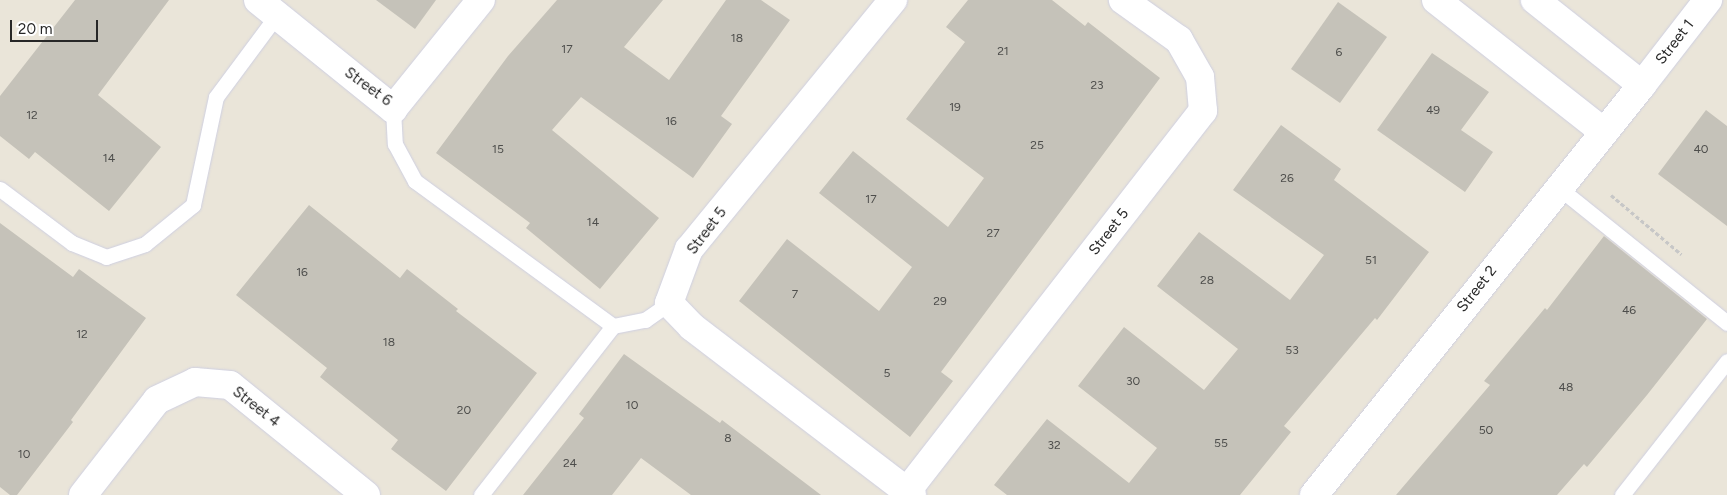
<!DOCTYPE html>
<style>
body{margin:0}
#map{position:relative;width:1727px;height:495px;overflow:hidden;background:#eae5d9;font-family:Figtree,sans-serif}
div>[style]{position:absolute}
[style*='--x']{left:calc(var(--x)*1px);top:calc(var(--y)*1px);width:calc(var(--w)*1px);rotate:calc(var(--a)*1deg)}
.building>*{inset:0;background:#c5c2b9}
.path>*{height:3px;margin-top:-1.5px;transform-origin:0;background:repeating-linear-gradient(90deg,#c7c7c7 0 4px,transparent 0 6.5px)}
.roads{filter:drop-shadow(0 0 1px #cecfe1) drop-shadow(0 0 1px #cecfe1)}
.lane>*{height:15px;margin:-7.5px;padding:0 7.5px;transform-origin:7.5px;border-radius:7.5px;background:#fff}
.street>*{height:28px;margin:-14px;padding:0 14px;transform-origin:14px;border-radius:14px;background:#fff}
.secondary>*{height:28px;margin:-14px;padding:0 14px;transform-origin:14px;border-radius:14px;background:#fff}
span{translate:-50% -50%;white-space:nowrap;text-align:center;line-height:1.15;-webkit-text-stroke:4px #fff;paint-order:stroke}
.number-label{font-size:12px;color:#4e4e4c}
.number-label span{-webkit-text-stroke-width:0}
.street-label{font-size:15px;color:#272727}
.scale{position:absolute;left:10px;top:20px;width:88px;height:22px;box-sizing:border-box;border:2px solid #272727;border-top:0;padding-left:6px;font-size:15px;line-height:18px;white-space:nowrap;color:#272727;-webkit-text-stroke:4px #fff;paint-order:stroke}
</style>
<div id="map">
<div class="building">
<div style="clip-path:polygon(75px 0,169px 0,98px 95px,161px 147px,109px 211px,35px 152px,29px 159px,0 136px,0 96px)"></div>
<div style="clip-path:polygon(376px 0,436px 0,415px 29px)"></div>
<div style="clip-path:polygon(557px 0,663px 0,624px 47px,669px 80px,726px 0,761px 0,790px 20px,721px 116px,732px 124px,693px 178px,581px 97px,552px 130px,659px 218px,600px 289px,526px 228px,530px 223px,436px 153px,508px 56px)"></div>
<div style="clip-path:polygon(968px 0,1052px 0,1085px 26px,1088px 22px,1160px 78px,941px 372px,953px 381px,910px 437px,739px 301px,787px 239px,879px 311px,912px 267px,819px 193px,853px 151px,948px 227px,984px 178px,906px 119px,965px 42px,946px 27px)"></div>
<div style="clip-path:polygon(1338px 2px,1387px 37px,1340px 103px,1291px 69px)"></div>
<div style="clip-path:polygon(1432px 53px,1489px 92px,1461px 130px,1493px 152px,1465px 192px,1377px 130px)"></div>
<div style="clip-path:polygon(1706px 110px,1727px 126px,1727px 226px,1658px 174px)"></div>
<div style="clip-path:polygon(1281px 125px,1341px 169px,1334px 180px,1429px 252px,1377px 320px,1375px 318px,1284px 426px,1291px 432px,1240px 495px,1007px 495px,994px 485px,1047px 419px,1129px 483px,1157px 448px,1078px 386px,1124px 327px,1204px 390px,1238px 349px,1157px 286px,1199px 232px,1290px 300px,1324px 255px,1233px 190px)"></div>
<div style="clip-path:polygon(309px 205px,400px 278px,407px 269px,458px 309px,456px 311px,537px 373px,446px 491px,391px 449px,398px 440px,320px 377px,327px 368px,236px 295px)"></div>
<div style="clip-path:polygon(0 223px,73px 277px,79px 269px,146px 318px,71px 420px,73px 422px,17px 495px,10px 495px,0 487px)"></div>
<div style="clip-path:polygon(1604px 236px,1707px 319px,1647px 395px,1587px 467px,1584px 464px,1557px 495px,1396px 495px,1490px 385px,1484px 381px,1545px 308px,1547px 310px)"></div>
<div style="clip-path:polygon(624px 354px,720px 423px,722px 420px,821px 495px,691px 495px,641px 458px,612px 495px,523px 495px,584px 418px,579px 414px)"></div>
</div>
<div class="path">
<div style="--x:1611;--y:195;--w:92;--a:40.1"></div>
</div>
<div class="roads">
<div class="lane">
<div style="--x:393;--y:109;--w:35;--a:87"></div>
<div style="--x:395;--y:144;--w:42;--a:61.6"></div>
<div style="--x:415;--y:181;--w:245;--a:36.2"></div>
<div style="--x:613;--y:326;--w:33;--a:-11"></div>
<div style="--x:645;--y:320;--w:29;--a:-35"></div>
<div style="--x:1558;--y:187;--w:217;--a:38.8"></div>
<div style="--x:0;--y:189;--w:90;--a:36.9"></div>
<div style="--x:72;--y:243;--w:37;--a:22"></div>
<div style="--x:106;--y:257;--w:41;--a:-18.4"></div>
<div style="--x:145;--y:244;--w:62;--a:-39.1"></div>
<div style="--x:193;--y:205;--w:110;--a:-78"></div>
<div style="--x:216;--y:97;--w:102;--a:-53.4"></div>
<div style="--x:481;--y:495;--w:214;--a:-52"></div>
<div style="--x:1622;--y:495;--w:170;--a:-51.9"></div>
</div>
<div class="street">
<div style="--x:258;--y:0;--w:174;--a:38.9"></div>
<div style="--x:393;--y:109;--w:140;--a:-51.1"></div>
<div style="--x:893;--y:0;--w:322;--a:129.3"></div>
<div style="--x:689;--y:249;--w:58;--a:110.3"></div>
<div style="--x:669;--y:303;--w:33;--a:46"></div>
<div style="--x:692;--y:327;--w:277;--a:37.4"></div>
<div style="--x:1642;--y:85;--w:108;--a:-52.2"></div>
<div style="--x:907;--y:491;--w:482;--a:-52.1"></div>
<div style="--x:1203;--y:111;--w:34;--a:-95"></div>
<div style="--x:1200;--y:77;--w:43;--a:-119.6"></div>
<div style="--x:1179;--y:40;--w:69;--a:-144.5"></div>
<div style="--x:83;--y:495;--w:120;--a:-52.1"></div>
<div style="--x:157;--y:400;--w:42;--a:-25.3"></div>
<div style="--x:195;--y:382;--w:35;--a:5"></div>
<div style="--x:230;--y:385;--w:175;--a:39"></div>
</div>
<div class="secondary">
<div style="--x:1436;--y:0;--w:214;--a:38.2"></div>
<div style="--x:1314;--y:495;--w:525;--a:-51.34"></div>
<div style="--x:1642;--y:85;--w:137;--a:-141.5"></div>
</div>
</div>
<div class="number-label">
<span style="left:737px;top:39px">18</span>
<span style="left:567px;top:50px">17</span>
<span style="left:1003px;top:52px">21</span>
<span style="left:1339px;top:53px">6</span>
<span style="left:1097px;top:86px">23</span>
<span style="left:955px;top:108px">19</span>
<span style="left:1433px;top:111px">49</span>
<span style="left:32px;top:116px">12</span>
<span style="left:671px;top:122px">16</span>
<span style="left:1037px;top:146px">25</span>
<span style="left:498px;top:150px">15</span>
<span style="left:1701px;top:150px">40</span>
<span style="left:109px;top:159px">14</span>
<span style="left:1287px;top:179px">26</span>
<span style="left:871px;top:200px">17</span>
<span style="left:593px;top:223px">14</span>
<span style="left:993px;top:234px">27</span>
<span style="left:1371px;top:261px">51</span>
<span style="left:302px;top:273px">16</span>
<span style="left:1207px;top:281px">28</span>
<span style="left:795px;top:295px">7</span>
<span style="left:940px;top:302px">29</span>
<span style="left:1629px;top:311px">46</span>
<span style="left:82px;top:335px">12</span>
<span style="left:389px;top:343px">18</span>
<span style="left:1292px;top:351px">53</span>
<span style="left:887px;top:374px">5</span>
<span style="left:1133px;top:382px">30</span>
<span style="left:1566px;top:388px">48</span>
<span style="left:632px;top:406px">10</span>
<span style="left:464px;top:411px">20</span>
<span style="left:1486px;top:431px">50</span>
<span style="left:728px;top:439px">8</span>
<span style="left:1221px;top:444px">55</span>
<span style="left:1054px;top:446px">32</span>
<span style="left:24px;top:455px">10</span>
<span style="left:570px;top:464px">24</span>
</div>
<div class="street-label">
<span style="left:1675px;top:42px;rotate:-52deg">Street 1</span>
<span style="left:368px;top:87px;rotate:36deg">Street 6</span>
<span style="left:707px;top:231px;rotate:-53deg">Street 5</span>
<span style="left:1109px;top:232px;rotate:-52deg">Street 5</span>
<span style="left:1477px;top:289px;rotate:-52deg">Street 2</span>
<span style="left:256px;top:407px;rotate:38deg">Street 4</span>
</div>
<div class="scale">20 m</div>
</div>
